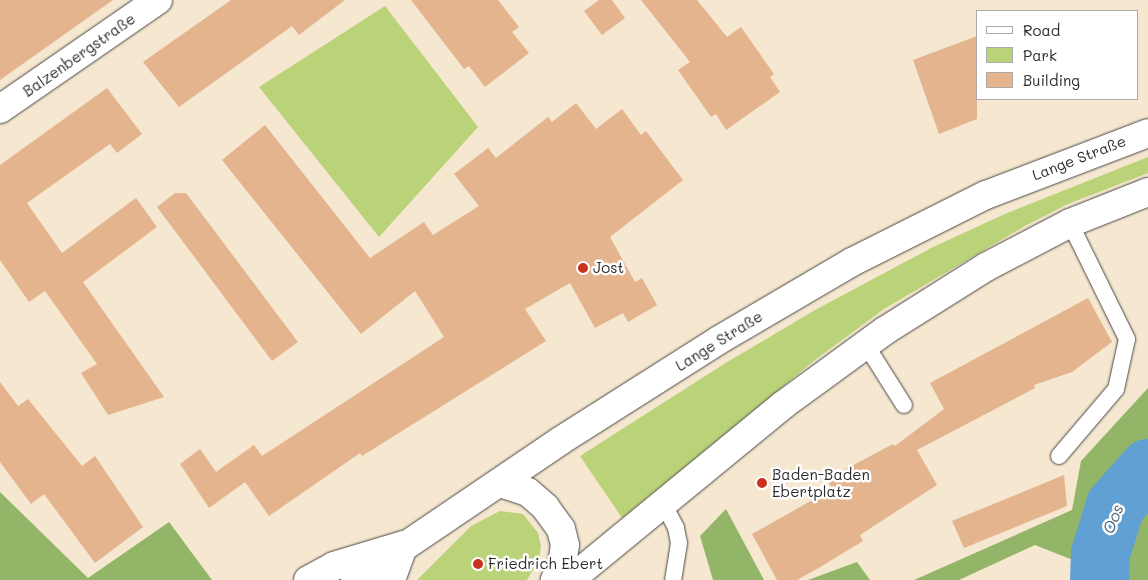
<!DOCTYPE html>
<meta charset="utf-8">
<style>
body{margin:0}
#map{position:relative;width:1148px;height:580px;overflow:hidden;background:#f5e7d0;font-family:Mali,sans-serif}
div>[style]{position:absolute}
[style*='--x']{left:calc(var(--x)*1px);top:calc(var(--y)*1px);width:calc(var(--w)*1px);rotate:calc(var(--a)*1deg)}
.green>*{inset:0;background:#bad378}
.forest>*{inset:0;background:#93b568}
.river>*{height:59px;margin:-29.5px;padding:0 29.5px;transform-origin:29.5px;border-radius:29.5px;background:#60a0d3}
.building>*{inset:0;background:#e4b48e}
.roads{filter:drop-shadow(0 0 1px #494744) drop-shadow(0 0 1px #494744)}
.lane>*{height:16px;margin:-8px;padding:0 8px;transform-origin:8px;border-radius:8px;background:#fff}
.street>*{height:28px;margin:-14px;padding:0 14px;transform-origin:14px;border-radius:14px;background:#fff}
.secondary>*{height:28px;margin:-14px;padding:0 14px;transform-origin:14px;border-radius:14px;background:#fff}
.primary>*{height:28px;margin:-14px;padding:0 14px;transform-origin:14px;border-radius:14px;background:#fff}
.dots>*{width:14px;height:14px;translate:-50% -50%;box-sizing:border-box;border:2px solid #fff;border-radius:50%}
span{translate:-50% -50%;white-space:nowrap;text-align:center;line-height:1.15;-webkit-text-stroke:5px #fff;paint-order:stroke}
.street-label{font-size:15px;color:#2b2b2b}
.poi-label{font-size:15px;color:#2b2b2b}
.left{translate:0 -50%;text-align:left}
.water-label{font-size:16px;color:#436077;font-style:italic}
.legend{position:absolute;left:976px;top:10px;width:162px;height:90px;box-sizing:border-box;background:#fff;border:1px solid #aaa;margin:0;padding:6px 9px;list-style:none;font-size:15px;color:#2b2b2b}
.legend li{display:flex;align-items:center;gap:10px;height:25px}
.legend b{width:25px;border:1px solid #aaa}
</style>
<div id="map">
<div class="green">
<div style="clip-path:polygon(385px 6px,478px 127px,379px 237px,259px 87px)"></div>
<div style="clip-path:polygon(1148px 157px,1148px 173px,1068px 204px,1025px 226px,884px 309px,815px 360px,622px 518px,580px 456px,724px 364px,815px 310px,933px 247px,1005px 214px)"></div>
<div style="clip-path:polygon(500px 511px,523px 514px,538px 533px,541px 546px,539px 559px,527px 580px,417px 580px,471px 526px)"></div>
</div>
<div class="forest">
<div style="clip-path:polygon(1148px 388px,1148px 580px,1098px 580px,1083px 564px,1035px 545px,959px 580px,914px 580px,1072px 510px,1081px 461px)"></div>
<div style="clip-path:polygon(0 492px,88px 578px,169px 522px,212px 580px,0 580px)"></div>
<div style="clip-path:polygon(726px 509px,764px 580px,713px 580px,700px 536px)"></div>
<div style="clip-path:polygon(857px 562px,870px 580px,808px 580px)"></div>
</div>
<div class="river">
<div style="--x:1099;--y:580;--w:27;--a:-88"></div>
<div style="--x:1100;--y:553;--w:50;--a:-72.6"></div>
<div style="--x:1115;--y:505;--w:50;--a:-48.3"></div>
</div>
<div class="building">
<div style="clip-path:polygon(0 0,113px 0,0 80px)"></div>
<div style="clip-path:polygon(231px 0,345px 0,299px 35px,292px 26px,179px 107px,143px 62px)"></div>
<div style="clip-path:polygon(411px 0,498px 0,519px 27px,512px 32px,529px 53px,485px 87px,469px 66px,464px 69px)"></div>
<div style="clip-path:polygon(599px 0,612px 0,625px 18px,602px 35px,584px 11px)"></div>
<div style="clip-path:polygon(641px 0,697px 0,727px 37px,741px 27px,774px 74px,770px 77px,780px 92px,726px 130px,716px 114px,711px 117px,678px 70px,690px 62px)"></div>
<div style="clip-path:polygon(977px 36px,977px 119px,939px 134px,913px 60px)"></div>
<div style="clip-path:polygon(107px 88px,142px 134px,117px 153px,110px 144px,27px 203px,62px 253px,136px 198px,157px 227px,83px 282px,164px 397px,108px 415px,81px 373px,97px 364px,45px 291px,29px 302px,0 260px,0 165px)"></div>
<div style="clip-path:polygon(576px 103px,596px 129px,622px 109px,641px 135px,646px 131px,683px 180px,610px 237px,635px 282px,642px 278px,657px 305px,628px 322px,623px 313px,595px 328px,570px 283px,525px 309px,546px 341px,362px 456px,360px 453px,269px 516px,245px 482px,209px 508px,180px 464px,200px 449px,216px 472px,254px 445px,262px 456px,444px 337px,415px 291px,361px 334px,222px 160px,265px 125px,370px 258px,424px 222px,433px 235px,479px 206px,454px 174px,488px 148px,496px 158px,548px 117px,552px 122px)"></div>
<div style="clip-path:polygon(175px 193px,186px 193px,298px 342px,272px 361px,157px 207px)"></div>
<div style="clip-path:polygon(1088px 298px,1112px 342px,1072px 372px,1034px 385px,1035px 388px,917px 450px,937px 485px,860px 535px,863px 541px,822px 566px,797px 580px,777px 580px,752px 534px,832px 489px,827px 479px,893px 444px,895px 446px,944px 409px,930px 383px)"></div>
<div style="clip-path:polygon(0 382px,18px 406px,28px 399px,82px 466px,95px 456px,143px 527px,95px 563px,44px 494px,31px 504px,0 462px)"></div>
<div style="clip-path:polygon(1064px 475px,1067px 506px,964px 548px,952px 521px)"></div>
</div>
<div class="roads">
<div class="lane">
<div style="--x:866;--y:345;--w:71;--a:57.7"></div>
<div style="--x:1059;--y:456;--w:88;--a:-49.6"></div>
<div style="--x:1116;--y:389;--w:51;--a:-77.6"></div>
<div style="--x:1127;--y:339;--w:129;--a:-116.2"></div>
<div style="--x:664;--y:505;--w:26;--a:62"></div>
<div style="--x:676;--y:528;--w:15;--a:79"></div>
<div style="--x:679;--y:543;--w:37;--a:99"></div>
</div>
<div class="street">
<div style="--x:0;--y:109;--w:192;--a:-34.6"></div>
</div>
<div class="secondary">
<div style="--x:308;--y:580;--w:30;--a:-28"></div>
<div style="--x:334;--y:566;--w:72;--a:-16.9"></div>
</div>
<div class="primary">
<div style="--x:500;--y:483;--w:29;--a:18"></div>
<div style="--x:528;--y:492;--w:23;--a:41"></div>
<div style="--x:545;--y:507;--w:27;--a:54"></div>
<div style="--x:561;--y:529;--w:16;--a:76"></div>
<div style="--x:565;--y:545;--w:24;--a:99"></div>
<div style="--x:561;--y:569;--w:13;--a:119"></div>
<div style="--x:355;--y:580;--w:248;--a:-34.1"></div>
<div style="--x:560;--y:441;--w:188;--a:-32.4"></div>
<div style="--x:719;--y:340;--w:154;--a:-30.4"></div>
<div style="--x:852;--y:262;--w:150;--a:-26.6"></div>
<div style="--x:986;--y:195;--w:173;--a:-20.9"></div>
<div style="--x:391;--y:580;--w:37;--a:-70"></div>
<div style="--x:570;--y:580;--w:276;--a:-39.4"></div>
<div style="--x:783;--y:405;--w:127;--a:-36.1"></div>
<div style="--x:886;--y:330;--w:118;--a:-32.2"></div>
<div style="--x:986;--y:267;--w:95;--a:-27.6"></div>
<div style="--x:1070;--y:223;--w:84;--a:-21.7"></div>
</div>
</div>
<div class="dots">
<div style="left:583px;top:268px;background:#c8321e"></div>
<div style="left:762px;top:483px;background:#c8321e"></div>
<div style="left:478px;top:564px;background:#c8321e"></div>
</div>
<div class="street-label">
<span style="left:79px;top:55px;rotate:-35deg">Balzenbergstraße</span>
<span style="left:1079px;top:158px;rotate:-21deg">Lange Straße</span>
<span style="left:719px;top:341px;rotate:-32deg">Lange Straße</span>
</div>
<div class="poi-label">
<span class="left" style="left:593px;top:268px">Jost</span>
<span class="left" style="left:772px;top:483px">Baden-Baden<br>Ebertplatz</span>
<span class="left" style="left:488px;top:564px">Friedrich Ebert</span>
</div>
<div class="water-label">
<span style="left:1113px;top:519px;rotate:-68deg">Oos</span>
</div>
<ul class="legend">
<li><b style="height:6px;background:#fff"></b>Road</li>
<li><b style="height:14px;background:#bad378"></b>Park</li>
<li><b style="height:14px;background:#e4b48e"></b>Building</li>
</ul>
</div>
